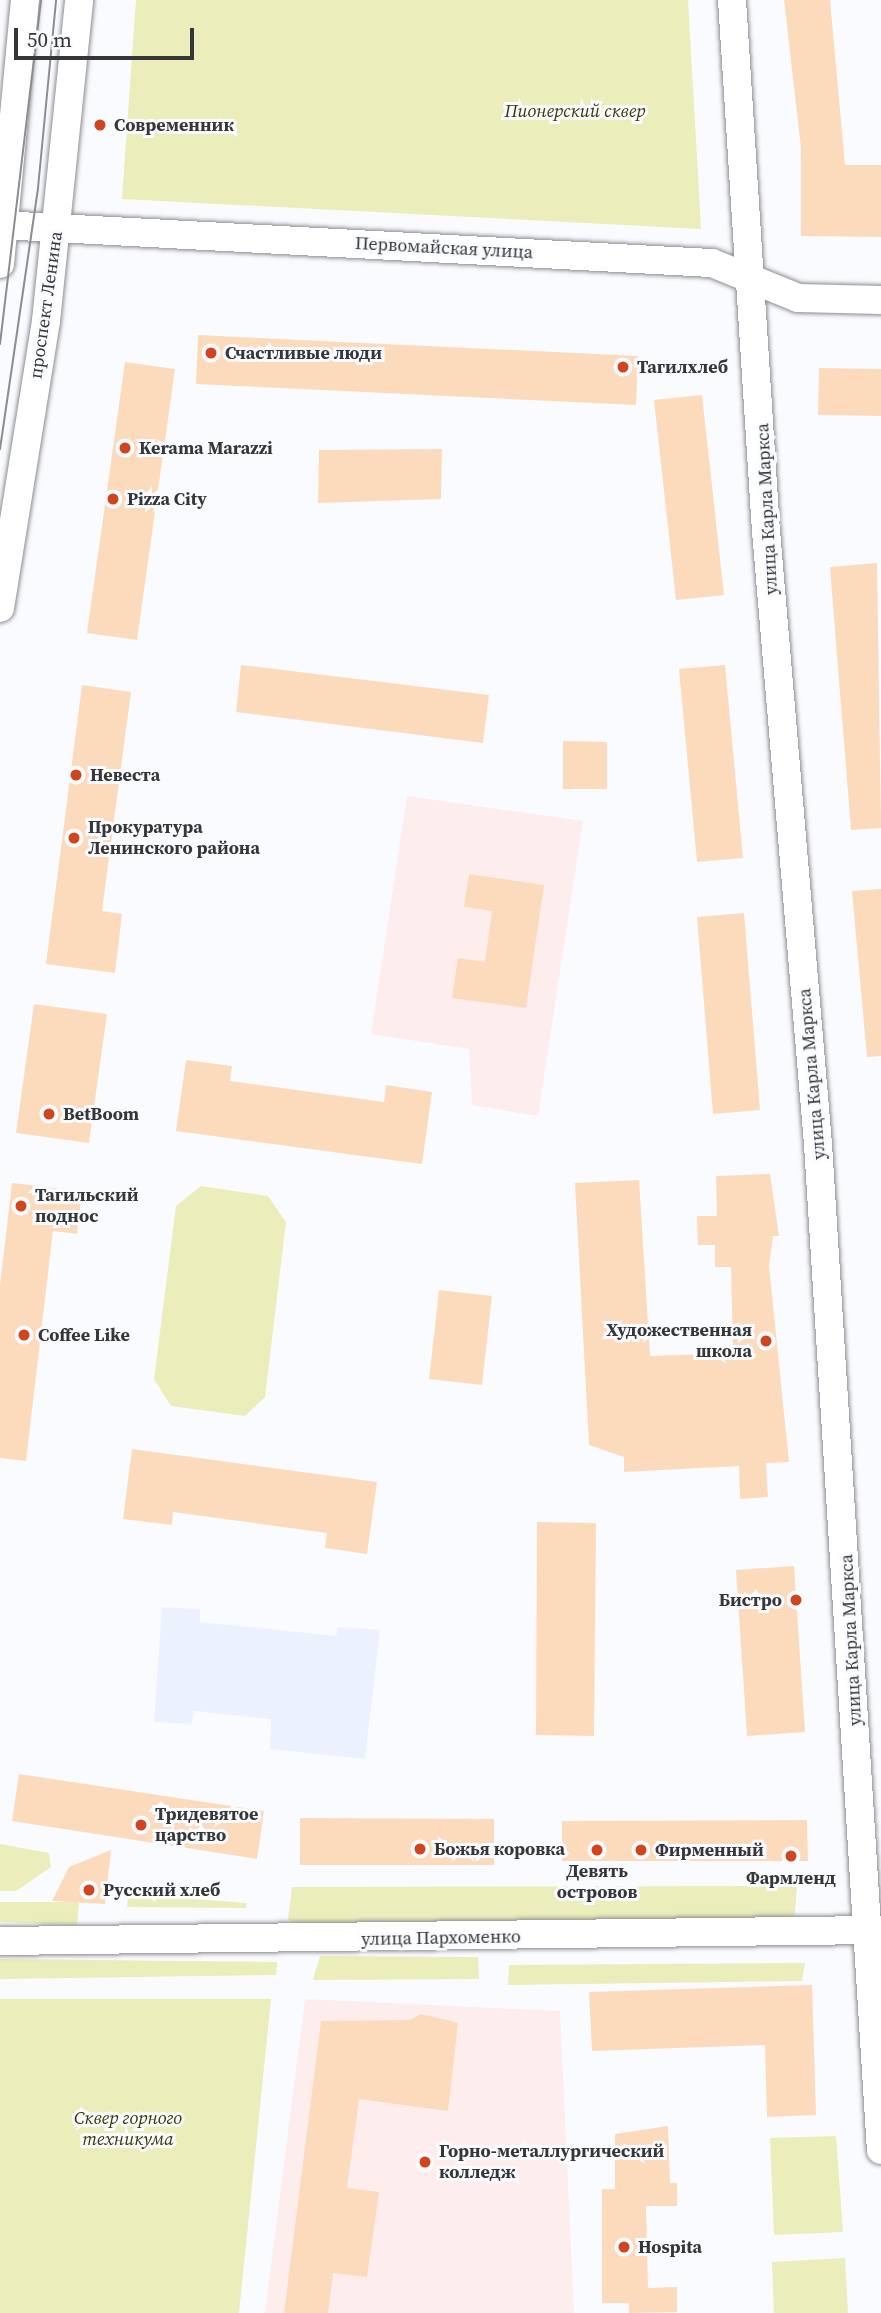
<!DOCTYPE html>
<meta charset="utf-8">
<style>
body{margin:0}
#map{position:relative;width:881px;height:2313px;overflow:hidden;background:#fafbff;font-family:"Source Serif 4",serif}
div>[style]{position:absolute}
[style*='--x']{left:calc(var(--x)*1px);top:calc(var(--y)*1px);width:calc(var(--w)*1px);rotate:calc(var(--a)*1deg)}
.built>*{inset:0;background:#ebf2fe}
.education>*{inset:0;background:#fdedec}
.green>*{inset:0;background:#ebeeba}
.building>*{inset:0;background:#fcdbbd}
.roads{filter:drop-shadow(0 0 2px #8c8e93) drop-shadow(0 0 2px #8c8e93)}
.secondary>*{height:28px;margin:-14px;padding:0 14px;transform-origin:14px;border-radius:14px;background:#fff}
.tram>*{height:2px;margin:-1px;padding:0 1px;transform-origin:1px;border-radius:1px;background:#8c8d90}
.dots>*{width:19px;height:19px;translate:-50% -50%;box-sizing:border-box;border:4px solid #fafbff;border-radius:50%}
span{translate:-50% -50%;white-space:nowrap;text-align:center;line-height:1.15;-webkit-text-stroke:6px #fafbff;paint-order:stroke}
.park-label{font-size:18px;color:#383801;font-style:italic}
.poi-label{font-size:18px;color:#343638;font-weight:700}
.left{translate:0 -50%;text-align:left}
.right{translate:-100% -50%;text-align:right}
.street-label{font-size:18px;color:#343638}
.scale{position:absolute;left:14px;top:28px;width:180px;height:32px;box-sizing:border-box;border:4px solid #343638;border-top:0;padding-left:9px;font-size:21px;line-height:24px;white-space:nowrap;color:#343638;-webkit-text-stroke:5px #fafbff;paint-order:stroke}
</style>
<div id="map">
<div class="built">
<div style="clip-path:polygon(162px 1607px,200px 1609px,200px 1622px,336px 1636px,338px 1627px,380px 1630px,365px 1759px,270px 1749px,271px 1719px,194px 1711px,192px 1724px,154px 1722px)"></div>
</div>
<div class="education">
<div style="clip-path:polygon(407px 796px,583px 821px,538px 1116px,472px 1105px,469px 1049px,371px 1034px)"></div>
<div style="clip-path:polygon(305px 1999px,560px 2011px,574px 2313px,265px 2313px)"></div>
</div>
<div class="green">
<div style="clip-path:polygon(136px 0,688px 0,701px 229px,122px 199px)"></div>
<div style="clip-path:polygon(201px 1186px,268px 1196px,286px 1222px,265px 1397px,245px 1416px,171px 1406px,154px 1379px,176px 1206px)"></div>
<div style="clip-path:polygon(0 1844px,49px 1853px,51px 1867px,16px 1891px,0 1891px)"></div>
<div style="clip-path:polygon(797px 1886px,794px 1924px,298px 1927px,288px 1919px,292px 1887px)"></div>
<div style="clip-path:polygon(128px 1894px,247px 1903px,246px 1908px,127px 1907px)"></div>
<div style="clip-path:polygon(0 1902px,79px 1902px,77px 1925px,0 1922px)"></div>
<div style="clip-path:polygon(320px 1956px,478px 1957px,479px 1979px,313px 1980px)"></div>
<div style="clip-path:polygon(0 1959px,277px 1962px,276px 1975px,0 1979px)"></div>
<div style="clip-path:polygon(805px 1963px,802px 1981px,508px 1985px,509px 1965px)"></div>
<div style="clip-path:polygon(0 1999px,271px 1999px,239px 2313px,0 2313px)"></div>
<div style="clip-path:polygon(836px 2136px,843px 2232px,774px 2235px,770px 2138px)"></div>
<div style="clip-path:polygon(845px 2258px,848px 2313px,774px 2313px,772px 2262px)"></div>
</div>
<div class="building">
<div style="clip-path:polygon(784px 0,830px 0,845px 165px,881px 165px,881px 237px,801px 236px,801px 148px)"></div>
<div style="clip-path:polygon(198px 335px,638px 356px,636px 405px,196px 384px)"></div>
<div style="clip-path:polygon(125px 362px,175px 369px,137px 640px,87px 633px)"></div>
<div style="clip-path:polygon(819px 368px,881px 369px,881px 416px,818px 415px)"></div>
<div style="clip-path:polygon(702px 395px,724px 595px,676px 600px,654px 400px)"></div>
<div style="clip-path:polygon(442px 449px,441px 499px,318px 503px,319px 450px)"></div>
<div style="clip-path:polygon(877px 563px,881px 828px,851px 830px,830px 567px)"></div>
<div style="clip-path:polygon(241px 665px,489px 695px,483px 743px,236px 712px)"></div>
<div style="clip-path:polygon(725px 665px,743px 858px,697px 862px,679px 669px)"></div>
<div style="clip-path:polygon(82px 685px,131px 692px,102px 911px,122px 914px,115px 973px,46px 964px)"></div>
<div style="clip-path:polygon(563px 741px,607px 742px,607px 789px,563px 789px)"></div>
<div style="clip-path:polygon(469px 874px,544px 885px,526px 1008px,452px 998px,458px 958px,485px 962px,492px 911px,464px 907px)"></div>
<div style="clip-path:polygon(881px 889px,881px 1056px,867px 1057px,852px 891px)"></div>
<div style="clip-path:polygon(744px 913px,760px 1110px,713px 1114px,697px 917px)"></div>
<div style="clip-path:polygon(34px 1004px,107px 1014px,89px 1143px,16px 1133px)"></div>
<div style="clip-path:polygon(186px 1060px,232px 1066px,230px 1081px,384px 1102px,386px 1085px,432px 1092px,422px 1164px,176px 1131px)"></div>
<div style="clip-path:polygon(770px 1174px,779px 1236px,773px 1236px,769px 1266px,789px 1462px,766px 1463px,768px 1497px,740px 1499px,739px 1466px,624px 1472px,624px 1457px,589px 1445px,575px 1183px,639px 1180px,650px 1356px,733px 1353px,731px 1267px,715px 1267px,715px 1245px,698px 1245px,697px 1216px,717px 1216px,716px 1176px)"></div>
<div style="clip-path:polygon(12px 1183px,82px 1191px,77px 1234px,53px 1231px,26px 1461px,0 1458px,0 1285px)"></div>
<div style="clip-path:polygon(439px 1290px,492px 1296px,482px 1385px,429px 1379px)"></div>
<div style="clip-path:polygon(132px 1449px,377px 1482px,367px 1554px,325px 1548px,327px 1533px,173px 1512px,172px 1525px,123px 1519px)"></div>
<div style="clip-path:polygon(537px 1522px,596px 1523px,594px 1736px,536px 1735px)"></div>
<div style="clip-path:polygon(794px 1566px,805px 1732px,747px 1736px,736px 1570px)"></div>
<div style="clip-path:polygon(19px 1774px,264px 1811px,257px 1859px,12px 1821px)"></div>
<div style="clip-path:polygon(300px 1818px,494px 1819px,494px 1865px,300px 1865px)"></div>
<div style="clip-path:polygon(807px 1820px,808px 1861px,562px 1861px,562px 1821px)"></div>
<div style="clip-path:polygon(111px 1850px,105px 1904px,52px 1901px,69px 1867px)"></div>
<div style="clip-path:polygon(812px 1985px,816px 2115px,767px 2117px,765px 2045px,592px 2051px,589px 1992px)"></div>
<div style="clip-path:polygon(421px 2014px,458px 2023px,448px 2111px,359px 2099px,347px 2188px,379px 2192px,367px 2277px,333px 2273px,328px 2313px,284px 2313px,321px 2021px,410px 2020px)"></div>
<div style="clip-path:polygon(668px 2126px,670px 2183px,677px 2183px,677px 2206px,646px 2206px,648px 2288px,677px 2287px,677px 2312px,629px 2313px,629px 2303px,602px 2303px,602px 2189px,615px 2189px,615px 2134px)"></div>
</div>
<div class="roads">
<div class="secondary">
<div style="--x:732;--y:0;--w:532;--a:86.34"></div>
<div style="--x:766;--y:531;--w:615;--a:85.15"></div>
<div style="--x:818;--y:1144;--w:1008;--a:86.42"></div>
<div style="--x:0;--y:225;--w:713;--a:3.06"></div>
<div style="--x:712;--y:263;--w:93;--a:22.1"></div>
<div style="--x:798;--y:298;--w:83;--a:1.4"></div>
<div style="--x:0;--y:264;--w:265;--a:-84.6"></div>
<div style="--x:0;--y:608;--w:291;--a:-80.9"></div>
<div style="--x:46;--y:321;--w:323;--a:-84.1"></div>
<div style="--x:0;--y:1941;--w:881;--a:-0.72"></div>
</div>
</div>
<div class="tram">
<div style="--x:0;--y:344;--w:346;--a:-83.2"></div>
<div style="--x:0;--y:449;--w:264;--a:-81.7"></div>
<div style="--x:38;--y:188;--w:189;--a:-84.5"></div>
</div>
<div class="dots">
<div style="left:100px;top:125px;background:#ce451e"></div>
<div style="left:211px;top:353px;background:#ce451e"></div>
<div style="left:623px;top:367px;background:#ce451e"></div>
<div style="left:125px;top:448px;background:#ce451e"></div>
<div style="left:113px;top:499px;background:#ce451e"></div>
<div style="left:76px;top:775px;background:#ce451e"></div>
<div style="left:74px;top:838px;background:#ce451e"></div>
<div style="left:49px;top:1114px;background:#ce451e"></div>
<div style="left:21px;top:1206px;background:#ce451e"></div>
<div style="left:24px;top:1335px;background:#ce451e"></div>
<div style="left:766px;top:1341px;background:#ce451e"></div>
<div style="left:796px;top:1600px;background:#ce451e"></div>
<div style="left:141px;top:1825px;background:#ce451e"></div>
<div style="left:420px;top:1849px;background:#ce451e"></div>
<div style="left:597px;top:1850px;background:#ce451e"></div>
<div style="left:641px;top:1850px;background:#ce451e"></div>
<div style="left:791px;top:1856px;background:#ce451e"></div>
<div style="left:89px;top:1890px;background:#ce451e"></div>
<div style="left:425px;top:2162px;background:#ce451e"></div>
<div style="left:624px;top:2247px;background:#ce451e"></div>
</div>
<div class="park-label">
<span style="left:575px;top:111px">Пионерский сквер</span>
<span style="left:128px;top:2129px">Сквер горного<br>техникума</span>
</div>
<div class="poi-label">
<span class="left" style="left:114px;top:125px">Современник</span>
<span class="left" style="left:225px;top:353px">Счастливые люди</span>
<span class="left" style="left:637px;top:367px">Тагилхлеб</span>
<span class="left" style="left:139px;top:448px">Kerama Marazzi</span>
<span class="left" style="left:127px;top:499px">Pizza City</span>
<span class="left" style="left:90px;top:775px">Невеста</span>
<span class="left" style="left:88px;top:838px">Прокуратура<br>Ленинского района</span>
<span class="left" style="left:63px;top:1114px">BetBoom</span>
<span class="left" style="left:35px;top:1206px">Тагильский<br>поднос</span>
<span class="right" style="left:752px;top:1341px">Художественная<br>школа</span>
<span class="left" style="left:38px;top:1335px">Coffee Like</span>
<span class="right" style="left:782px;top:1600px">Бистро</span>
<span class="left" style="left:155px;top:1825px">Тридевятое<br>царство</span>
<span class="left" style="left:434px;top:1849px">Божья коровка</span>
<span class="left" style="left:655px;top:1850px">Фирменный</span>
<span style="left:597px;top:1882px">Девять<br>островов</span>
<span style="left:791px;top:1878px">Фармленд</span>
<span class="left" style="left:103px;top:1890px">Русский хлеб</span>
<span class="left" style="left:439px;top:2162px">Горно-металлургический<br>колледж</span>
<span class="left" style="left:638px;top:2247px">Hospita</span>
</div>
<div class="street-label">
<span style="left:444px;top:248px;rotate:3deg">Первомайская улица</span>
<span style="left:46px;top:305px;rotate:-82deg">проспект Ленина</span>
<span style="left:767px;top:509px;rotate:-93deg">улица Карла Маркса</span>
<span style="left:812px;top:1074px;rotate:-95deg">улица Карла Маркса</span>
<span style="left:851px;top:1640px;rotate:-93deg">улица Карла Маркса</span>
<span style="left:441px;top:1938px;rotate:-1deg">улица Пархоменко</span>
</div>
<div class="scale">50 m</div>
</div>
